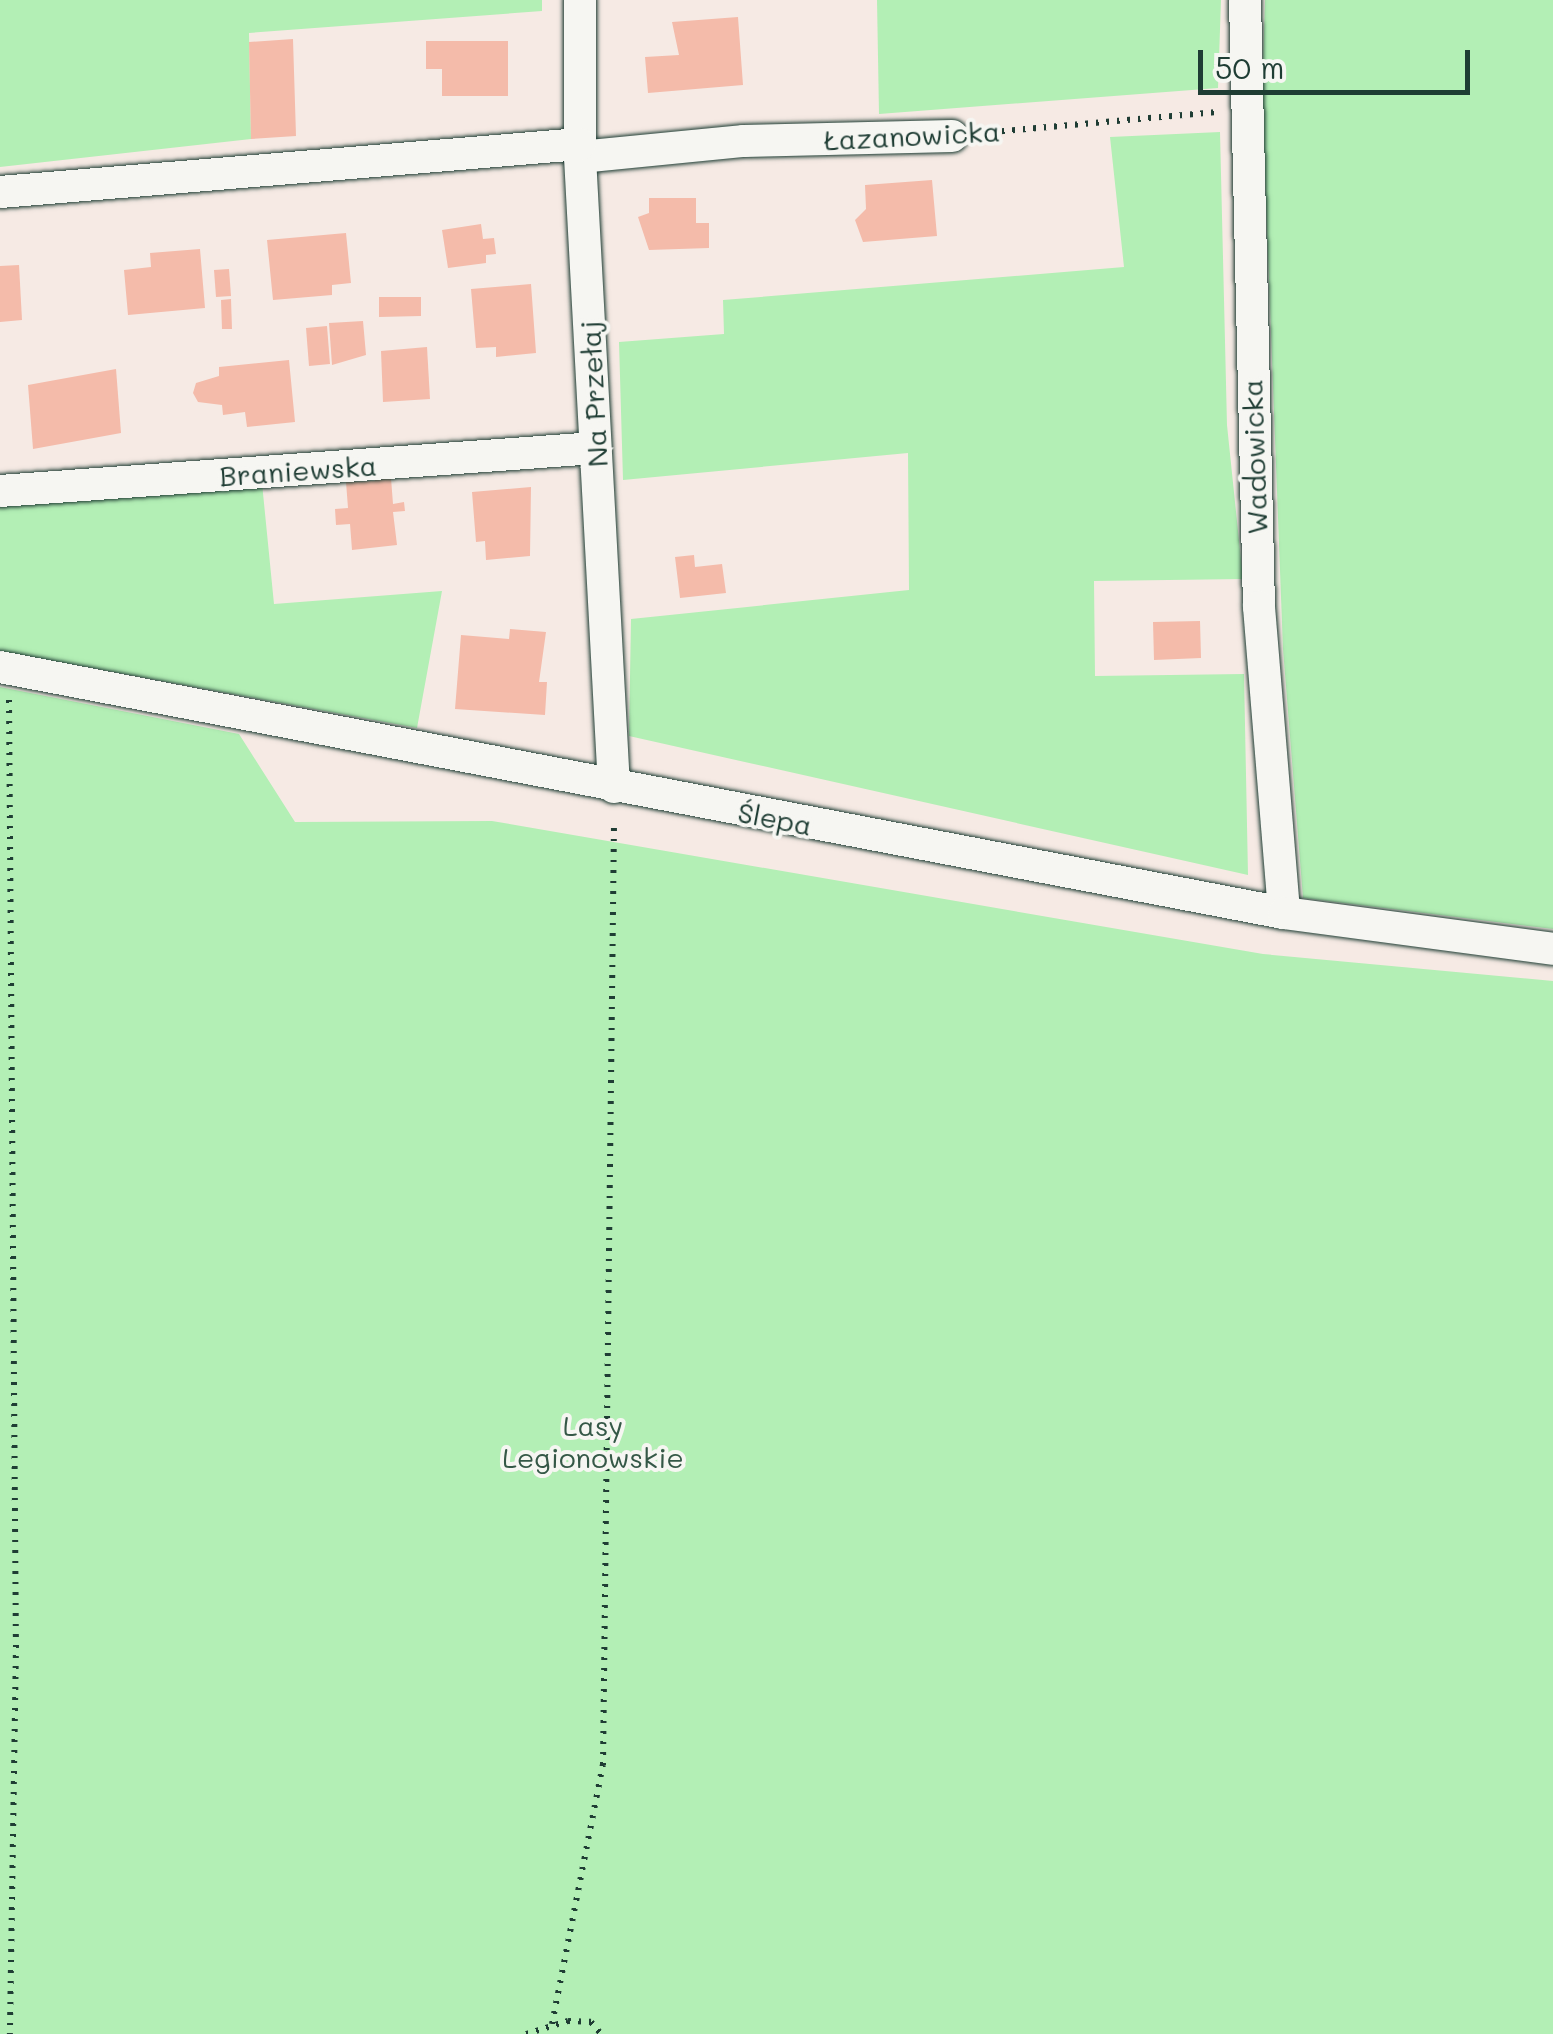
<!DOCTYPE html>
<meta charset="utf-8">
<style>
body{margin:0}
#map{position:relative;width:1553px;height:2034px;overflow:hidden;background:#f6eae4;font-family:Mali,sans-serif}
div>[style]{position:absolute}
[style*='--x']{left:calc(var(--x)*1px);top:calc(var(--y)*1px);width:calc(var(--w)*1px);rotate:calc(var(--a)*1deg)}
.green>*{inset:0;background:#b3efb5}
.building>*{inset:0;background:#f4bbaa}
.path>*{height:6px;margin-top:-3px;transform-origin:0;background:repeating-linear-gradient(90deg,#1f3d34 0 2.5px,transparent 0 10.5px)}
.roads{filter:drop-shadow(0 0 2px #1f3d34) drop-shadow(0 0 2px #1f3d34)}
.street>*{height:32px;margin:-16px;padding:0 16px;transform-origin:16px;border-radius:16px;background:#f6f6f2}
span{translate:-50% -50%;white-space:nowrap;text-align:center;line-height:1.15;-webkit-text-stroke:8px #f6f6f2;paint-order:stroke}
.street-label{font-size:28px;color:#1f3d34}
.park-label{font-size:28px;color:#355847}
.scale{position:absolute;left:1198px;top:50px;width:272px;height:45px;box-sizing:border-box;border:5px solid #1f3d34;border-top:0;padding-left:12px;font-size:30px;line-height:35px;white-space:nowrap;color:#1f3d34;-webkit-text-stroke:8px #f6f6f2;paint-order:stroke}
</style>
<div id="map">
<div class="green">
<div style="clip-path:polygon(0 0,542px 0,542px 11px,249px 33px,251px 139px,0 167px)"></div>
<div style="clip-path:polygon(877px 0,1221px 0,1218px 88px,879px 114px)"></div>
<div style="clip-path:polygon(1265px 0,1553px 0,1553px 929px,1303px 898px,1283px 649px,1262px 96px)"></div>
<div style="clip-path:polygon(1220px 132px,1227px 425px,1243px 579px,1094px 581px,1095px 676px,1244px 674px,1248px 875px,629px 736px,631px 619px,909px 590px,908px 453px,623px 480px,619px 342px,724px 334px,723px 300px,1124px 267px,1110px 137px)"></div>
<div style="clip-path:polygon(262px 483px,274px 604px,442px 591px,417px 728px,0 651px,0 507px)"></div>
<div style="clip-path:polygon(0 687px,239px 734px,295px 822px,492px 821px,1263px 954px,1553px 981px,1553px 2034px,0 2034px)"></div>
</div>
<div class="building">
<div style="clip-path:polygon(738px 17px,743px 85px,648px 93px,645px 57px,679px 55px,672px 22px)"></div>
<div style="clip-path:polygon(293px 39px,296px 136px,251px 139px,249px 42px)"></div>
<div style="clip-path:polygon(426px 41px,508px 41px,508px 96px,442px 96px,442px 69px,426px 69px)"></div>
<div style="clip-path:polygon(932px 180px,937px 236px,863px 242px,855px 220px,866px 209px,865px 185px)"></div>
<div style="clip-path:polygon(649px 198px,696px 198px,696px 223px,709px 223px,709px 248px,649px 250px,638px 217px,649px 213px)"></div>
<div style="clip-path:polygon(481px 224px,483px 239px,494px 238px,496px 254px,486px 255px,486px 263px,448px 268px,442px 230px)"></div>
<div style="clip-path:polygon(346px 233px,351px 283px,332px 285px,332px 295px,273px 300px,267px 240px)"></div>
<div style="clip-path:polygon(200px 249px,205px 308px,128px 315px,124px 270px,151px 267px,150px 253px)"></div>
<div style="clip-path:polygon(19px 265px,22px 320px,0 322px,0 266px)"></div>
<div style="clip-path:polygon(229px 269px,231px 296px,216px 297px,214px 270px)"></div>
<div style="clip-path:polygon(531px 284px,536px 353px,496px 357px,496px 347px,476px 348px,471px 289px)"></div>
<div style="clip-path:polygon(379px 297px,421px 297px,421px 316px,379px 317px)"></div>
<div style="clip-path:polygon(231px 299px,232px 329px,222px 329px,221px 300px)"></div>
<div style="clip-path:polygon(363px 321px,366px 355px,332px 365px,329px 323px)"></div>
<div style="clip-path:polygon(327px 326px,330px 364px,309px 366px,306px 328px)"></div>
<div style="clip-path:polygon(427px 347px,430px 399px,383px 402px,381px 351px)"></div>
<div style="clip-path:polygon(289px 360px,295px 422px,247px 427px,245px 412px,223px 415px,222px 405px,198px 402px,193px 393px,196px 383px,219px 376px,219px 367px)"></div>
<div style="clip-path:polygon(116px 369px,121px 433px,33px 449px,28px 385px)"></div>
<div style="clip-path:polygon(374px 474px,391px 478px,393px 504px,404px 502px,405px 511px,393px 512px,397px 545px,352px 550px,350px 524px,336px 525px,335px 509px,348px 508px,346px 482px,375px 481px)"></div>
<div style="clip-path:polygon(531px 487px,530px 556px,486px 560px,485px 541px,476px 542px,472px 492px)"></div>
<div style="clip-path:polygon(694px 555px,695px 567px,722px 564px,726px 593px,680px 598px,675px 557px)"></div>
<div style="clip-path:polygon(1200px 621px,1201px 658px,1154px 660px,1153px 622px)"></div>
<div style="clip-path:polygon(510px 629px,546px 632px,539px 682px,547px 682px,545px 715px,455px 709px,461px 635px,509px 639px)"></div>
</div>
<div class="path">
<div style="--x:981;--y:133;--w:237;--a:-5.1"></div>
<div style="--x:9;--y:700;--w:945;--a:89.58"></div>
<div style="--x:16;--y:1645;--w:389;--a:90.9"></div>
<div style="--x:552;--y:2024;--w:264;--a:-78.9"></div>
<div style="--x:603;--y:1765;--w:945;--a:-89.33"></div>
<div style="--x:526;--y:2034;--w:44;--a:-17.2"></div>
<div style="--x:568;--y:2021;--w:23;--a:2"></div>
<div style="--x:591;--y:2022;--w:16;--a:50"></div>
</div>
<div class="roads">
<div class="street">
<div style="--x:580;--y:0;--w:157;--a:90"></div>
<div style="--x:580;--y:157;--w:631;--a:86.91"></div>
<div style="--x:1245;--y:0;--w:607;--a:88.68"></div>
<div style="--x:1259;--y:607;--w:307;--a:85.3"></div>
<div style="--x:580;--y:157;--w:165;--a:-5.6"></div>
<div style="--x:744;--y:141;--w:208;--a:-1.4"></div>
<div style="--x:0;--y:192;--w:582;--a:-4.73"></div>
<div style="--x:0;--y:491;--w:597;--a:-4.13"></div>
<div style="--x:0;--y:667;--w:1307;--a:10.85"></div>
<div style="--x:1284;--y:913;--w:271;--a:7.6"></div>
</div>
</div>
<div class="street-label">
<span style="left:912px;top:135px;rotate:-3deg">Łazanowicka</span>
<span style="left:593px;top:394px;rotate:-93deg">Na Przełaj</span>
<span style="left:1254px;top:457px;rotate:-92deg">Wadowicka</span>
<span style="left:298px;top:470px;rotate:-4deg">Braniewska</span>
<span style="left:775px;top:818px;rotate:11deg">Ślepa</span>
</div>
<div class="park-label">
<span style="left:593px;top:1441px">Lasy<br>Legionowskie</span>
</div>
<div class="scale">50 m</div>
</div>
